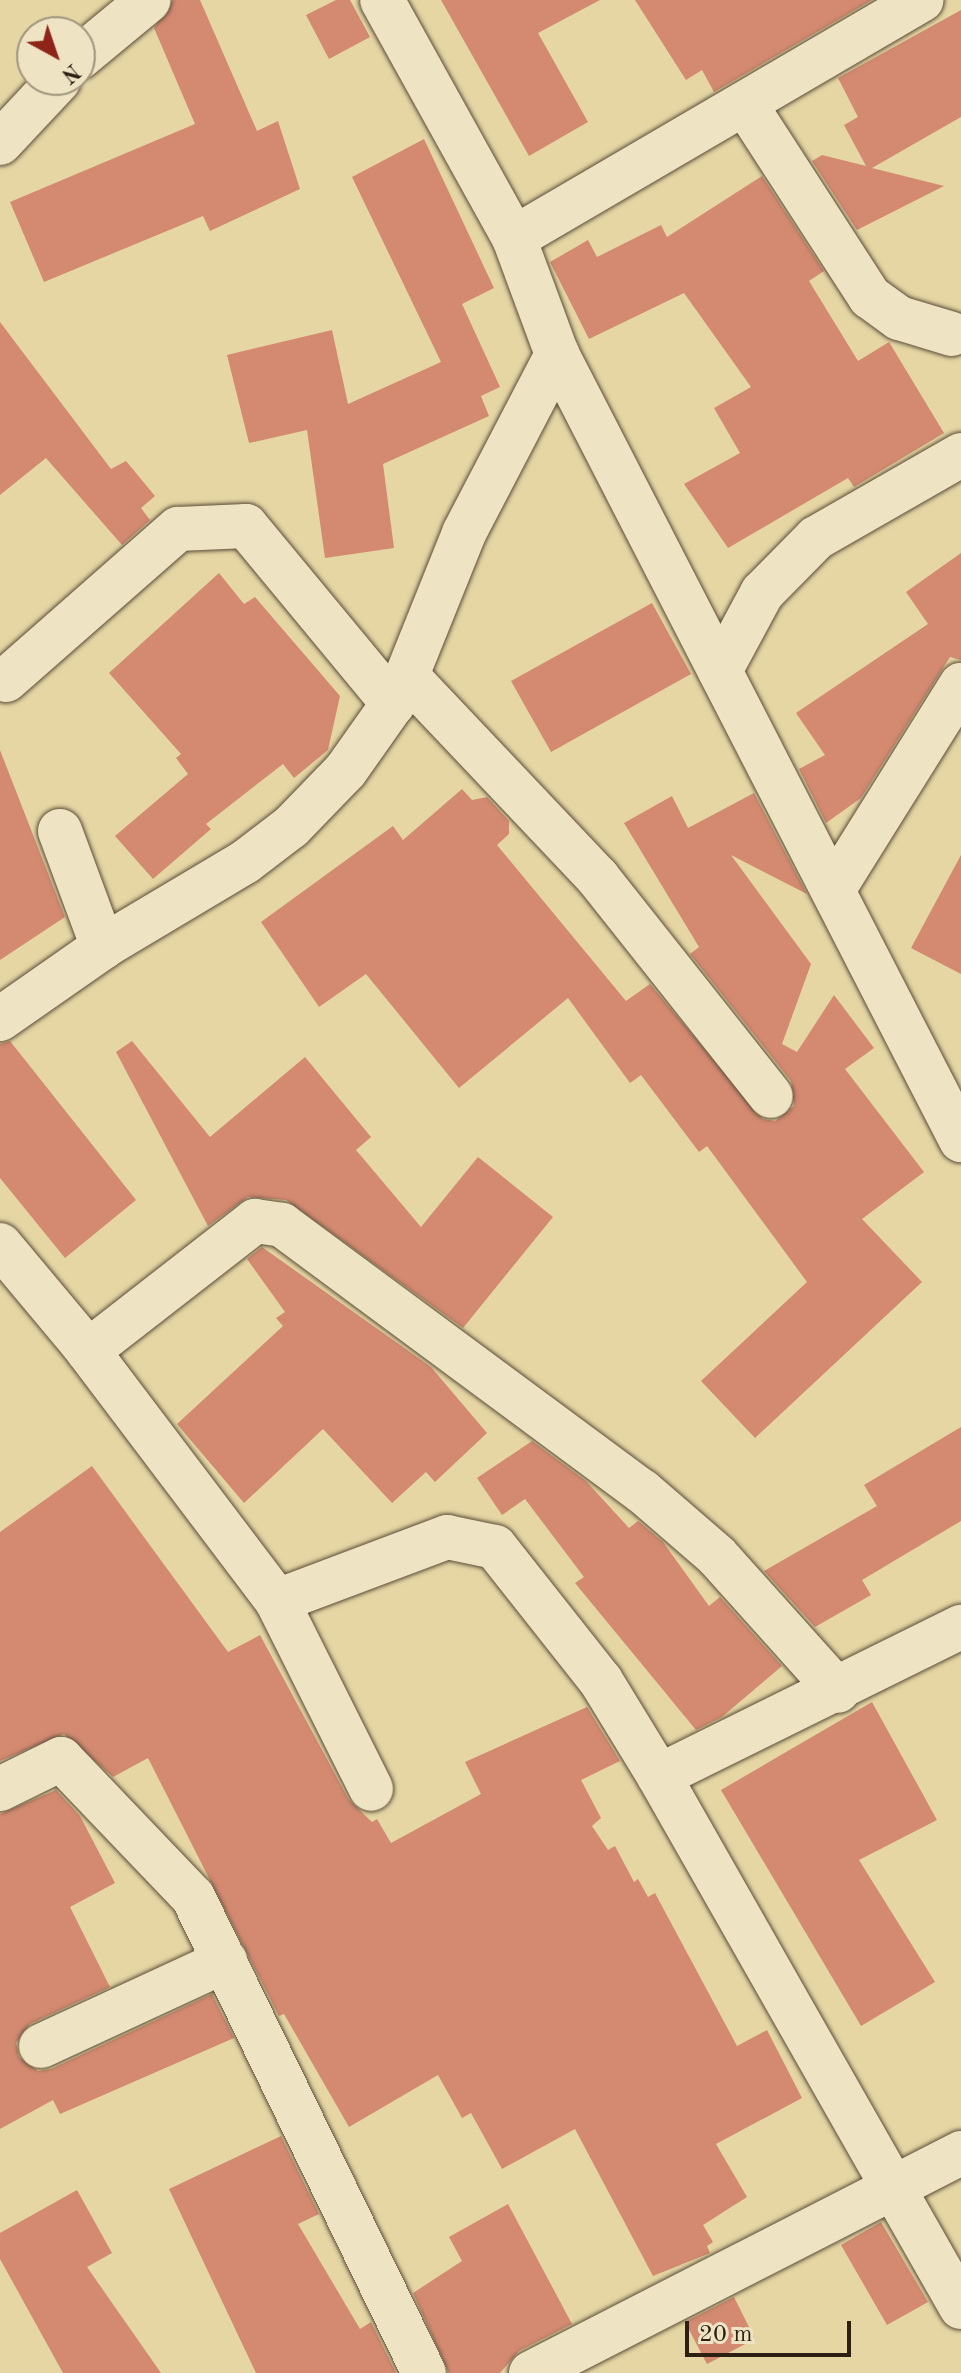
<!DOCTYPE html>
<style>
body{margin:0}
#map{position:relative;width:961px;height:2373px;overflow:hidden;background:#e5d6a4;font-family:"Old Standard TT",serif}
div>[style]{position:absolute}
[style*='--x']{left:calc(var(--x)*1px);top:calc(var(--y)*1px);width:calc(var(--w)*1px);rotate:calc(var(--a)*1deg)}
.building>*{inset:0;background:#d38a71}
.roads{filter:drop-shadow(0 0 2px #5c4d38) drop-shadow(0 0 2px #5c4d38)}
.minor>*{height:44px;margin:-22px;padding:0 22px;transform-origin:22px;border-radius:22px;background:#eee4c4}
span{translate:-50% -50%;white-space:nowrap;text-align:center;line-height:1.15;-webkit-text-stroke:8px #eee4c4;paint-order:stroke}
.north{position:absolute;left:16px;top:16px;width:80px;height:80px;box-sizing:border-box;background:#eee4c4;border:2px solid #a1957e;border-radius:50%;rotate:140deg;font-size:22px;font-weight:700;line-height:32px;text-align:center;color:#2e1f14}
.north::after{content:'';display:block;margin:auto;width:28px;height:36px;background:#8f2418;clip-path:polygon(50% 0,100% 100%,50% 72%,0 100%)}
.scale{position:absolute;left:685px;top:2321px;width:166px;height:36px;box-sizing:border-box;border:4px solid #2e1f14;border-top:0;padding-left:10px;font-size:24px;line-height:28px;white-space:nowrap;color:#2e1f14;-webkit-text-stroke:6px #eee4c4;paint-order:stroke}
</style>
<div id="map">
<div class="building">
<div style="clip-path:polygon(173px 0,200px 0,257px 131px,278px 121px,300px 189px,210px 231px,203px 216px,44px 282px,10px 202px,195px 124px,154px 28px)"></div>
<div style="clip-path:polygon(336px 0,350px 0,370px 37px,329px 59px,306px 15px)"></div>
<div style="clip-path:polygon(441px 0,600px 0,538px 33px,588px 122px,529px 156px)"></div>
<div style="clip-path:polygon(635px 0,872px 0,714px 92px,702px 70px,686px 80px)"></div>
<div style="clip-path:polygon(961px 10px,961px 117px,872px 168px,944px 186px,857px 230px,812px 161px,822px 155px,866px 166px,844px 125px,858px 117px,838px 78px)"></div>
<div style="clip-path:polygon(424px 139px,494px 288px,462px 304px,500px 387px,481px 396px,489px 416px,383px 464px,394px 548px,325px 558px,307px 430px,249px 443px,227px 355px,332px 330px,348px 404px,441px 362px,352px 177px)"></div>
<div style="clip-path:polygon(762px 176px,824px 271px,809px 281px,858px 361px,889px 342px,944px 433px,854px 487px,848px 478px,728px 548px,684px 484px,740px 453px,714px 408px,751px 387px,684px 293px,589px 339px,550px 262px,588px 240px,597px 257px,661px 225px,667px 237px)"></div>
<div style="clip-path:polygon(0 322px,111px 469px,126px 461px,155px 496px,141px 508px,150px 520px,122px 545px,46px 458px,0 495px)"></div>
<div style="clip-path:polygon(961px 553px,961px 660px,950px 657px,861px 798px,826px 823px,799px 769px,825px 755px,796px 713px,928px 624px,906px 592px)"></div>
<div style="clip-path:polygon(219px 573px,244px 604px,255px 597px,340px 696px,328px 750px,294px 778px,283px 764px,206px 824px,211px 829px,153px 879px,115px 836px,188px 774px,176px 758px,181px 754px,109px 673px)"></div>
<div style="clip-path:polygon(652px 603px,691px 674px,551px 752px,511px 681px)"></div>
<div style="clip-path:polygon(0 750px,65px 917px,0 960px)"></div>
<div style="clip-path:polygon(462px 789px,472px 800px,487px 797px,509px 821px,509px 834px,497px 845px,626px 1001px,650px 984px,763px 1119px,775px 1121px,794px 1106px,791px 1081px,690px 954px,699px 947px,624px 823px,672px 796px,688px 828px,754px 793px,807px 894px,731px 855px,811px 964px,782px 1044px,797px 1052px,834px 995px,874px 1048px,845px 1069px,924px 1172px,862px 1219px,922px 1282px,755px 1438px,701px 1381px,807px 1282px,707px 1146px,699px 1152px,641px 1075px,630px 1083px,568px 998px,459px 1088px,366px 974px,319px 1007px,261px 922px,393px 826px,403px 840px)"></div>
<div style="clip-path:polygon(961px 855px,961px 974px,911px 948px)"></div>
<div style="clip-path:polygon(10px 1041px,136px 1200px,65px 1258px,0 1178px,0 1044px)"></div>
<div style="clip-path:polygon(132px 1041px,210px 1137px,305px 1057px,371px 1137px,356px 1150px,421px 1227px,478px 1157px,553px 1217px,463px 1328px,286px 1200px,248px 1197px,208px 1226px,116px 1052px)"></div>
<div style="clip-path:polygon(262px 1247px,431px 1367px,487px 1433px,435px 1482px,426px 1472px,392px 1503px,323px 1429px,244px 1503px,177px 1424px,283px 1326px,276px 1318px,285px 1312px,247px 1259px)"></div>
<div style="clip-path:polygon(961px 1427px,961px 1521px,862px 1580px,871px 1595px,815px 1627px,764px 1571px,877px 1506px,864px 1485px)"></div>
<div style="clip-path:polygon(532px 1441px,586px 1481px,629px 1528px,638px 1521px,663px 1542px,709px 1606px,720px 1597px,782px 1666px,722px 1717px,696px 1730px,575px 1583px,584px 1577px,525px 1499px,502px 1515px,477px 1478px)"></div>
<div style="clip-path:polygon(92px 1466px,228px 1652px,260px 1635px,349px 1800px,372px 1822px,377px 1819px,391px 1843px,481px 1794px,465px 1762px,587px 1707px,620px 1761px,581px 1780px,601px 1818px,592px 1826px,608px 1850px,615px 1846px,634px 1882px,638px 1879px,648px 1897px,655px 1893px,737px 2046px,767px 2030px,802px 2098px,716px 2144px,747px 2197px,703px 2225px,713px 2242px,707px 2246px,710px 2253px,653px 2276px,575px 2129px,502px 2169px,471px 2113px,462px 2118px,438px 2075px,349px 2127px,284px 2014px,279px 2016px,148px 1758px,113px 1777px,64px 1734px,0 1761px,0 1532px)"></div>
<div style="clip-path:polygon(872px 1702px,937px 1820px,859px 1860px,935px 1982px,861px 2026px,721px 1790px)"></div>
<div style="clip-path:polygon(56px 1790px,80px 1816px,115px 1883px,70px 1907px,110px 1987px,30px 2024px,16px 2043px,19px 2057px,38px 2071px,51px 2069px,212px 1994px,234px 2038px,60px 2114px,53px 2100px,0 2129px,0 1814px)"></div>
<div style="clip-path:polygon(281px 2136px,319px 2214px,298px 2224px,360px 2329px,371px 2322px,396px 2373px,256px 2373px,169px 2189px)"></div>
<div style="clip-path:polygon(77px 2190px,112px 2253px,87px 2267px,161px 2373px,63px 2373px,0 2259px,0 2233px)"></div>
<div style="clip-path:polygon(508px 2204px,572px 2324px,519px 2351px,500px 2373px,449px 2373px,413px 2293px,462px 2261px,449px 2237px)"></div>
<div style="clip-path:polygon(881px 2222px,928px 2302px,887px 2325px,841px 2245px)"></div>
<div style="clip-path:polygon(734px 2297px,755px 2339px,707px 2364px,685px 2322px)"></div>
</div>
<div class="roads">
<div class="minor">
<div style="--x:382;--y:0;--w:272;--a:61"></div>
<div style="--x:514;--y:238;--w:124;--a:69.7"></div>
<div style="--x:557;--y:354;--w:884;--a:62.8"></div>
<div style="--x:80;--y:57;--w:89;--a:-39.6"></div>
<div style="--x:745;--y:104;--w:230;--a:57.1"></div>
<div style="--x:870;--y:297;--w:36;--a:36"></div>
<div style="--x:899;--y:318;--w:55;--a:16.8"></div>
<div style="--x:0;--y:143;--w:86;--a:-46.9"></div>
<div style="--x:514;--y:238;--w:472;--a:-30.3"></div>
<div style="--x:720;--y:671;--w:89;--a:-61.7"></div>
<div style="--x:762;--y:593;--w:77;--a:-45.5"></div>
<div style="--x:816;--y:538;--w:167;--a:-29.8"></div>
<div style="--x:407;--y:676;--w:278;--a:46.6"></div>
<div style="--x:598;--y:878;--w:278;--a:51.6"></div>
<div style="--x:6;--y:680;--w:229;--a:-41.3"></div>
<div style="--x:178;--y:529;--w:68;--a:-2.5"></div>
<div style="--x:246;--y:526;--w:231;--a:50.4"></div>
<div style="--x:60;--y:831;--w:124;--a:69.7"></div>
<div style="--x:833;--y:890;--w:242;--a:-58"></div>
<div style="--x:0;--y:1019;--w:133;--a:-34.9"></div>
<div style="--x:109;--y:943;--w:158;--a:-30.8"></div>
<div style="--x:245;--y:862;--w:58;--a:-37.3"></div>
<div style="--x:291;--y:827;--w:79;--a:-46"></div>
<div style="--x:346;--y:770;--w:92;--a:-54.8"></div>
<div style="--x:399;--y:695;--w:175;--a:-68.1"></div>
<div style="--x:464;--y:533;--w:202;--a:-62.5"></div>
<div style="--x:0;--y:1245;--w:128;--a:50.1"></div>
<div style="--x:82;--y:1343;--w:323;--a:52.9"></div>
<div style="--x:277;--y:1601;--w:182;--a:-20.6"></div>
<div style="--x:447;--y:1537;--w:49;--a:11.8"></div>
<div style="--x:495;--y:1547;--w:171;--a:51.7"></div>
<div style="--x:601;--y:1681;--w:111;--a:58.6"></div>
<div style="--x:659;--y:1776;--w:611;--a:60.37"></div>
<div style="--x:88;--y:1351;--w:212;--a:-37.9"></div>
<div style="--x:255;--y:1221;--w:27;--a:8"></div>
<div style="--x:282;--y:1225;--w:448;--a:36.5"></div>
<div style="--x:642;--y:1491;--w:99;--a:40.9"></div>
<div style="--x:717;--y:1556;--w:181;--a:48.1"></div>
<div style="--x:277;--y:1601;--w:210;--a:63.4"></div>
<div style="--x:659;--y:1776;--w:337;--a:-26.3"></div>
<div style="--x:0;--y:1789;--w:68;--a:-26.2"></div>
<div style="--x:61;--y:1759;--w:191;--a:46.3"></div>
<div style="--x:193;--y:1897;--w:529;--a:64.11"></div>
<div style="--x:41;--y:2046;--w:203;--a:-24.8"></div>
<div style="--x:531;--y:2373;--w:483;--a:-27.1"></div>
</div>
</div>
<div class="north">N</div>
<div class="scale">20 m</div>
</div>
